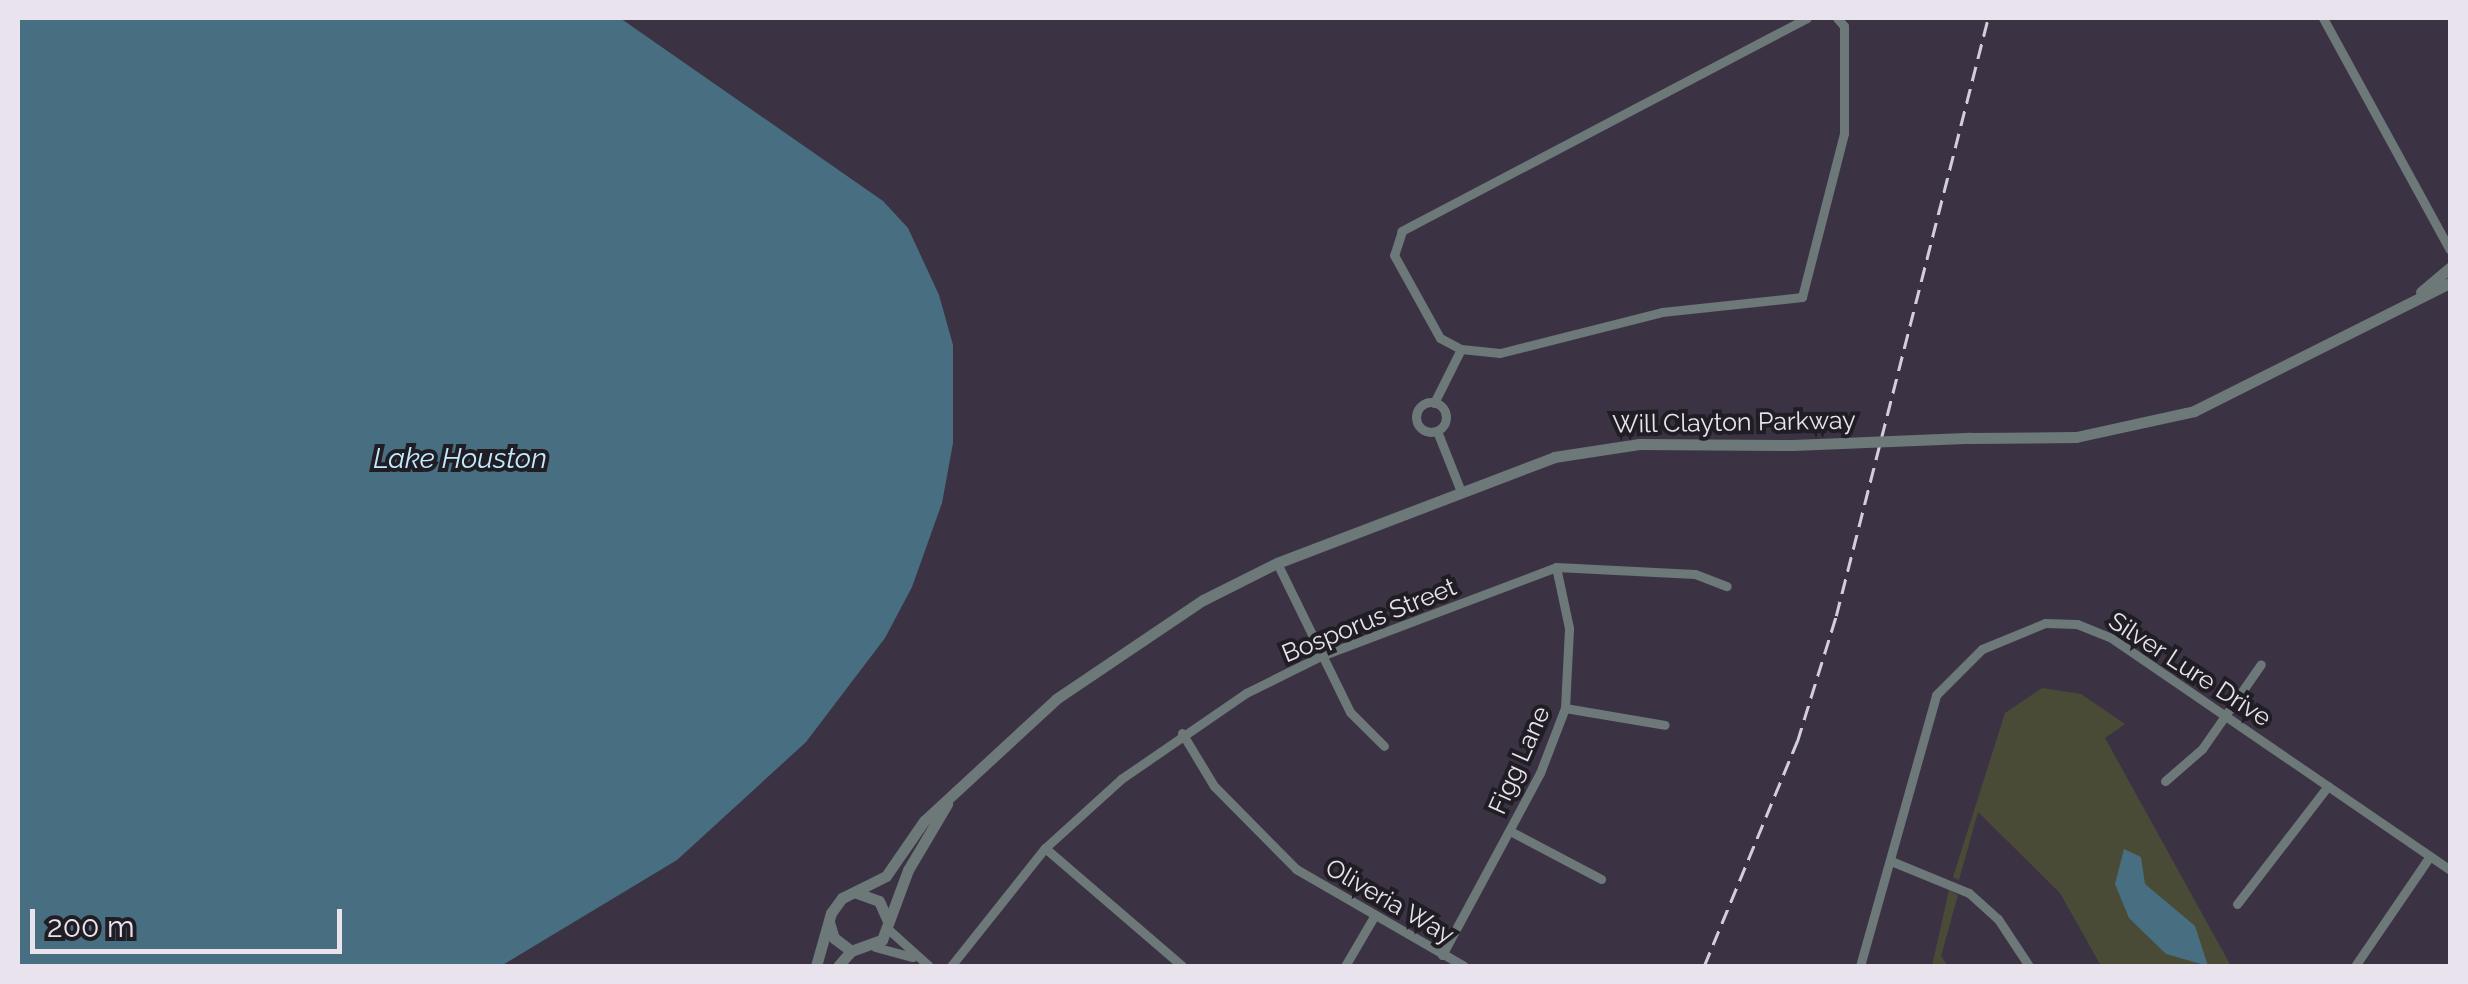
<!DOCTYPE html>
<style>
body{margin:0}
#map{position:relative;width:2468px;height:984px;overflow:hidden;background:#3b3344;font-family:Raleway,sans-serif}
div>[style]{position:absolute}
[style*='--x']{left:calc(var(--x)*1px);top:calc(var(--y)*1px);width:calc(var(--w)*1px);rotate:calc(var(--a)*1deg)}
.green>*{inset:0;background:#4a4b36}
.water>*{inset:0;background:#486f81}
.minor>*{height:9px;margin:-4.5px;padding:0 4.5px;transform-origin:4.5px;border-radius:4.5px;background:#6d7878}
.minor>.ring{margin:-4.5px;padding:0;box-sizing:content-box;background:none;border:9px solid #6d7878;border-radius:50%}
.tertiary>*{height:11px;margin:-5.5px;padding:0 5.5px;transform-origin:5.5px;border-radius:5.5px;background:#6d7878}
.rail>*{height:2.5px;margin-top:-1.25px;transform-origin:0;background:repeating-linear-gradient(90deg,#d4ced9 0 15px,transparent 0 23px)}
.tertiary-bridge>*{height:11px;margin:-5.5px;padding:0 5.5px;transform-origin:5.5px;border-radius:5.5px;background:#6d7878}
span{translate:-50% -50%;white-space:nowrap;text-align:center;line-height:1.15;-webkit-text-stroke:8px #201d24;paint-order:stroke}
.street-label{font-size:25px;color:#e8e3ed}
.water-label{font-size:28px;color:#c3ebfe;font-style:italic}
.frame{position:absolute;inset:0;border:20px solid #e8e3ed;pointer-events:none}
.scale{position:absolute;left:30px;top:909px;width:312px;height:45px;box-sizing:border-box;border:5px solid #e8e3ed;border-top:0;padding-left:12px;font-size:30px;line-height:35px;white-space:nowrap;color:#e8e3ed;-webkit-text-stroke:8px #201d24;paint-order:stroke}
</style>
<div id="map">
<div class="green">
<div style="clip-path:polygon(2042px 688px,2081px 694px,2125px 724px,2105px 738px,2231px 966px,2101px 966px,2060px 893px,1978px 812px,1959px 880px,1953px 877px,2005px 713px)"></div>
<div style="clip-path:polygon(1949px 890px,1958px 895px,1941px 956px,1948px 966px,1932px 966px)"></div>
</div>
<div class="water">
<div style="clip-path:polygon(18px 18px,620px 18px,883px 201px,908px 228px,939px 295px,953px 345px,953px 443px,942px 503px,912px 587px,885px 638px,806px 742px,677px 860px,501px 966px,18px 966px)"></div>
<div style="clip-path:polygon(2124px 849px,2141px 857px,2145px 884px,2195px 926px,2208px 966px,2166px 954px,2129px 918px,2115px 884px)"></div>
</div>
<div class="minor">
<div style="--x:1807;--y:18;--w:458;--a:152.3"></div>
<div style="--x:1402;--y:231;--w:25;--a:108"></div>
<div style="--x:1394;--y:255;--w:95;--a:61"></div>
<div style="--x:1440;--y:338;--w:24;--a:28"></div>
<div style="--x:1461;--y:349;--w:39;--a:6"></div>
<div style="--x:1500;--y:353;--w:167;--a:-14.2"></div>
<div style="--x:1662;--y:312;--w:141;--a:-6.1"></div>
<div style="--x:1802;--y:297;--w:169;--a:-75.6"></div>
<div style="--x:1844;--y:133;--w:107;--a:-90"></div>
<div style="--x:1844;--y:26;--w:11;--a:-131"></div>
<div style="--x:2323;--y:18;--w:264;--a:61.3"></div>
<div class="ring" style="left:1416px;top:402px;width:21px;height:21px"></div>
<div style="--x:1434;--y:403;--w:60;--a:-63.4"></div>
<div style="--x:1437;--y:431;--w:62;--a:68.4"></div>
<div style="--x:1277;--y:563;--w:166;--a:63.9"></div>
<div style="--x:1350;--y:712;--w:48;--a:45"></div>
<div style="--x:1565;--y:708;--w:101;--a:9.6"></div>
<div style="--x:1182;--y:733;--w:62;--a:58.9"></div>
<div style="--x:1214;--y:786;--w:117;--a:45.3"></div>
<div style="--x:1296;--y:869;--w:194;--a:30"></div>
<div style="--x:2165;--y:781;--w:49;--a:-40.9"></div>
<div style="--x:2202;--y:749;--w:103;--a:-55.2"></div>
<div style="--x:1510;--y:831;--w:103;--a:27.8"></div>
<div style="--x:1045;--y:848;--w:181;--a:40.7"></div>
<div style="--x:1891;--y:861;--w:84;--a:22.3"></div>
<div style="--x:1969;--y:893;--w:39;--a:42"></div>
<div style="--x:1998;--y:919;--w:56;--a:56.6"></div>
<div style="--x:2237;--y:904;--w:149;--a:-52.4"></div>
<div style="--x:888;--y:929;--w:55;--a:42.1"></div>
<div style="--x:875;--y:947;--w:39;--a:15"></div>
<div style="--x:1442;--y:955;--w:207;--a:-61.7"></div>
<div style="--x:1540;--y:773;--w:70;--a:-69"></div>
<div style="--x:1565;--y:708;--w:80;--a:-87.1"></div>
<div style="--x:1569;--y:628;--w:62;--a:-102"></div>
<div style="--x:951;--y:966;--w:151;--a:-51.5"></div>
<div style="--x:1045;--y:848;--w:103;--a:-42.2"></div>
<div style="--x:1121;--y:779;--w:152;--a:-34.5"></div>
<div style="--x:1246;--y:693;--w:84;--a:-26.3"></div>
<div style="--x:1321;--y:656;--w:251;--a:-20.7"></div>
<div style="--x:1556;--y:567;--w:139;--a:2.9"></div>
<div style="--x:1695;--y:574;--w:34;--a:21"></div>
<div style="--x:1345;--y:966;--w:56;--a:-59.7"></div>
<div style="--x:1860;--y:966;--w:281;--a:-74.3"></div>
<div style="--x:1936;--y:695;--w:65;--a:-45"></div>
<div style="--x:1982;--y:649;--w:68;--a:-22.4"></div>
<div style="--x:2045;--y:623;--w:32;--a:2"></div>
<div style="--x:2077;--y:624;--w:35;--a:22"></div>
<div style="--x:2110;--y:637;--w:412;--a:34.4"></div>
<div style="--x:2355;--y:966;--w:133;--a:-55.7"></div>
</div>
<div class="tertiary">
<div style="--x:2421;--y:292;--w:38;--a:-40"></div>
<div style="--x:1971;--y:438;--w:105;--a:-0.5"></div>
<div style="--x:2076;--y:437;--w:121;--a:-12.4"></div>
<div style="--x:2194;--y:411;--w:286;--a:-26.6"></div>
<div style="--x:857;--y:893;--w:23;--a:20"></div>
<div style="--x:879;--y:901;--w:20;--a:66"></div>
<div style="--x:829;--y:922;--w:17;--a:73"></div>
<div style="--x:834;--y:938;--w:21;--a:37"></div>
<div style="--x:851;--y:951;--w:33;--a:-20"></div>
<div style="--x:882;--y:940;--w:75;--a:-69.6"></div>
<div style="--x:908;--y:870;--w:77;--a:-59.4"></div>
<div style="--x:816;--y:966;--w:55;--a:-74.2"></div>
<div style="--x:831;--y:913;--w:19;--a:-54"></div>
<div style="--x:842;--y:898;--w:49;--a:-26.6"></div>
<div style="--x:886;--y:876;--w:67;--a:-55.4"></div>
<div style="--x:924;--y:821;--w:180;--a:-42.7"></div>
<div style="--x:1056;--y:699;--w:177;--a:-34"></div>
<div style="--x:1203;--y:600;--w:83;--a:-26.6"></div>
<div style="--x:1277;--y:563;--w:297;--a:-20.9"></div>
<div style="--x:1554;--y:457;--w:86;--a:-8.7"></div>
<div style="--x:1639;--y:444;--w:154;--a:0.4"></div>
<div style="--x:838;--y:966;--w:20;--a:-49"></div>
</div>
<div class="rail">
<div style="--x:1704;--y:966;--w:243;--a:-67.5"></div>
<div style="--x:1797;--y:742;--w:132;--a:-72.8"></div>
<div style="--x:1836;--y:616;--w:617;--a:-75.74"></div>
</div>
<div class="tertiary-bridge">
<div style="--x:1793;--y:445;--w:178;--a:-2.3"></div>
</div>
<div class="street-label">
<span style="left:1734px;top:422px;rotate:-1deg">Will Clayton Parkway</span>
<span style="left:1369px;top:620px;rotate:-22deg">Bosporus Street</span>
<span style="left:2190px;top:669px;rotate:33deg">Silver Lure Drive</span>
<span style="left:1519px;top:760px;rotate:-66deg">Figg Lane</span>
<span style="left:1390px;top:901px;rotate:30deg">Oliveria Way</span>
</div>
<div class="water-label">
<span style="left:460px;top:459px">Lake Houston</span>
</div>
<div class="frame"></div>
<div class="scale">200 m</div>
</div>
